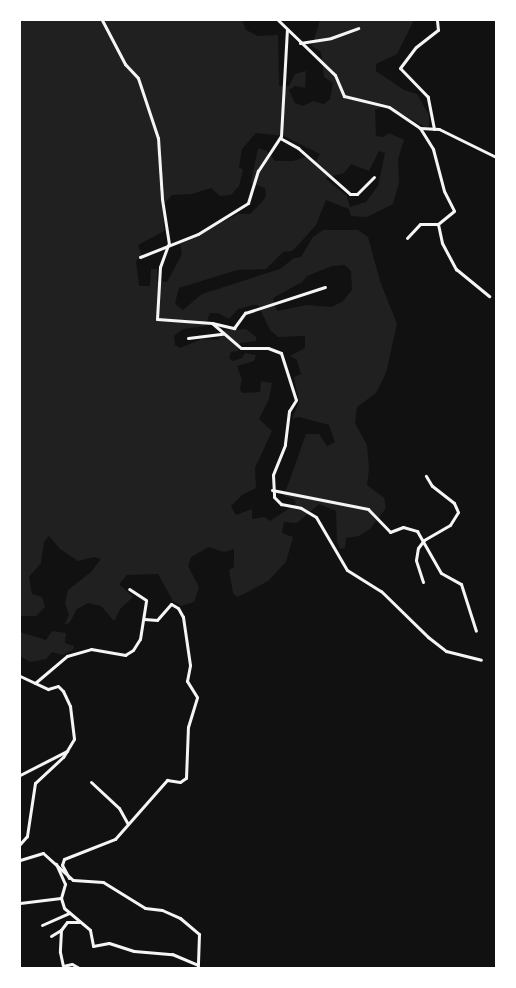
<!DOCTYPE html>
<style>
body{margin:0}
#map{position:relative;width:516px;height:988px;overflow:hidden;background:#111;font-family:Ubuntu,sans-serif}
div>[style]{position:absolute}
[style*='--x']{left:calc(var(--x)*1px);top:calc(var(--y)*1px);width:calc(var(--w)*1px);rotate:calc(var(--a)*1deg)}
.green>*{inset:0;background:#202020}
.minor>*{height:3px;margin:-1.5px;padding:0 1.5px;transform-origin:1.5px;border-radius:1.5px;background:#f5f5f5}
span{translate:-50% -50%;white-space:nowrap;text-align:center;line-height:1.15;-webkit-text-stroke:4.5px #fff;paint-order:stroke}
.frame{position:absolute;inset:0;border:21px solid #fff;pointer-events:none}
</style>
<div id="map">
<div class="green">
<div style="clip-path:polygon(evenodd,20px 20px,242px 20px,246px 30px,258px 36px,278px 35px,279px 86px,289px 86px,295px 74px,306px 71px,305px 88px,295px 86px,289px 90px,295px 103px,303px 106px,313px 101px,324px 104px,330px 99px,333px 83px,324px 77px,321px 52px,312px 46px,320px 20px,414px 20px,397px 54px,376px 64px,376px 71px,404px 90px,417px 94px,429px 115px,429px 126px,425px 127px,386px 105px,375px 110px,376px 136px,384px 137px,389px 133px,404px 140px,398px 159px,399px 183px,393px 204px,367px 217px,351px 216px,349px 209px,326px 200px,316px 225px,299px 244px,292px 251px,283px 252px,266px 269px,237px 270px,179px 288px,176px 299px,175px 304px,183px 310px,202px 294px,280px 269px,294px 258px,301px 257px,313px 237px,323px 230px,358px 230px,368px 237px,380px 281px,397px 324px,386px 373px,376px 393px,357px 407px,355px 423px,367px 445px,369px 469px,367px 485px,384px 498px,386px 508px,370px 529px,359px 536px,346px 538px,345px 548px,340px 549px,337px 541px,336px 511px,319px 504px,297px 523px,284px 522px,282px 533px,293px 537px,286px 562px,268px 581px,244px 594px,237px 597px,233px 593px,229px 570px,234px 567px,234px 549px,224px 552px,209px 547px,191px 557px,188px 566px,199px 587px,194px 602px,181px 606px,173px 601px,158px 574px,127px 575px,119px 584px,133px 597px,121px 608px,114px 621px,101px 606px,88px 603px,77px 609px,70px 622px,64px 625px,69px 615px,65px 603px,68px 590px,91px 572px,101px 559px,94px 557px,78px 561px,60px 549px,49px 536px,44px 542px,41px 563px,29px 577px,32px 594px,42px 597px,45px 607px,36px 616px,20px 616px,20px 20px,256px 133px,284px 136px,320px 154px,316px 161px,308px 156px,293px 161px,275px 161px,267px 151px,258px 148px,251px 183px,265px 188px,266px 196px,261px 203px,250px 214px,238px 214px,180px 244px,182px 254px,167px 282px,157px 281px,157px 269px,151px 269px,150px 286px,139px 286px,136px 262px,141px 254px,138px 245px,164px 231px,163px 205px,172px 195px,192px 194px,211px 188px,220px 196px,231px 195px,239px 186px,243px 170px,239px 167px,242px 149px,256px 133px,20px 20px,379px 151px,385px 153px,378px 186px,366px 202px,350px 207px,347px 196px,325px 178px,344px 173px,351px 164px,369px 171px,379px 151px,20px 20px,345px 265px,351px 271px,352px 290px,342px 302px,331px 307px,307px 305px,277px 311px,273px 298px,302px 282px,307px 276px,332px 266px,345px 265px,20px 20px,253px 305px,258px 305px,270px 330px,278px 337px,305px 336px,305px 348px,290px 356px,297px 360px,301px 374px,294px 377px,299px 402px,292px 419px,299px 417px,329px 425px,335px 442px,327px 446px,319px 434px,306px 434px,284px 496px,294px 499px,296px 504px,270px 521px,265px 517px,252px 519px,252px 509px,236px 515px,231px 506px,242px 495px,256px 488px,255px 468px,272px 431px,259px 419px,269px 399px,272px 383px,261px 381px,260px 392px,242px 393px,240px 388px,242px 380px,237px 366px,254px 361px,256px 355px,245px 353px,242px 358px,233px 361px,229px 358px,231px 352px,238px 351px,240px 343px,256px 341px,256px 337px,246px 329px,225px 330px,218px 340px,202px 339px,180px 348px,175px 345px,174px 336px,183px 329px,205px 326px,210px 313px,218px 313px,229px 319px,238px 309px,253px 305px)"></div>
<div style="clip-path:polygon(52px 631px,66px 633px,65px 643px,74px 646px,73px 650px,62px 655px,52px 652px,46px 659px,30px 662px,20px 656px,20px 632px,46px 640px)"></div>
</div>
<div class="minor">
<div style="--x:102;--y:20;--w:50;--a:62.4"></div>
<div style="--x:125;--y:64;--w:19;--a:47"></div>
<div style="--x:138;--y:78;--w:63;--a:71.6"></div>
<div style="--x:158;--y:138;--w:61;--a:86.2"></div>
<div style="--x:162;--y:199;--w:46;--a:81.2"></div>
<div style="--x:278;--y:20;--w:79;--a:44"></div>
<div style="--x:335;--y:75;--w:23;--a:67"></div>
<div style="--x:344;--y:96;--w:46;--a:13.7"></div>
<div style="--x:389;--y:107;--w:37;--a:34"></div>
<div style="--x:420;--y:128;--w:19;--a:3"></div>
<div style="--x:439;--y:129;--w:64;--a:26.2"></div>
<div style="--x:300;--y:43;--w:31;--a:-9"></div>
<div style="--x:331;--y:38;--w:29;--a:-20"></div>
<div style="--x:420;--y:128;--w:25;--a:58"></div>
<div style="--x:433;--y:149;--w:43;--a:75.3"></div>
<div style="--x:444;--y:191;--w:22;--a:63"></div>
<div style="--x:454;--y:211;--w:21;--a:141"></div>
<div style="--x:438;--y:224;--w:19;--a:78"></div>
<div style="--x:442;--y:243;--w:30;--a:62"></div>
<div style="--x:456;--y:269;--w:43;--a:39.3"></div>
<div style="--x:434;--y:129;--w:33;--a:-101"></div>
<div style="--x:428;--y:97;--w:40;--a:-134"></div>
<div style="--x:400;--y:68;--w:26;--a:-53"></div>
<div style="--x:416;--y:47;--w:28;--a:-38"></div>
<div style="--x:438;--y:30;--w:10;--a:-96"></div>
<div style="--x:280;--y:138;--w:21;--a:29"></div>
<div style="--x:298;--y:148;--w:69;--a:41.5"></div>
<div style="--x:350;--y:194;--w:7;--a:0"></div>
<div style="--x:357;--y:194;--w:24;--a:-45"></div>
<div style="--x:407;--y:238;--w:19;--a:-47"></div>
<div style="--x:420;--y:224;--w:18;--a:0"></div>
<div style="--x:168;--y:245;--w:23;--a:110"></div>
<div style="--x:160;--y:267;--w:52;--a:93.3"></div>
<div style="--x:157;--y:319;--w:55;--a:4.2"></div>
<div style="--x:212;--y:323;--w:38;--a:41"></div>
<div style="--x:241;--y:348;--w:27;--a:0"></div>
<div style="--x:268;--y:348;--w:14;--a:21"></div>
<div style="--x:281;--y:353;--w:49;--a:72.3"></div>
<div style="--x:296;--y:400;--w:13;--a:122"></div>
<div style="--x:289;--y:411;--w:34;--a:97"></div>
<div style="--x:285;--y:445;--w:32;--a:112"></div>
<div style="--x:273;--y:475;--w:22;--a:87"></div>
<div style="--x:274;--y:497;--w:10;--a:45"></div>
<div style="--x:281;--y:504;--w:20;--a:11"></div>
<div style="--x:301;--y:508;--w:17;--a:31"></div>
<div style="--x:316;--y:517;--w:61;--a:59.7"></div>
<div style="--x:347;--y:570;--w:40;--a:32"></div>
<div style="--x:381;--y:591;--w:66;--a:44.4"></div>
<div style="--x:428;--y:637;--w:23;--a:38"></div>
<div style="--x:446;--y:651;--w:36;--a:14"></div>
<div style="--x:140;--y:257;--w:62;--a:-21.6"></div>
<div style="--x:198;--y:234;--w:59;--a:-31.8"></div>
<div style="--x:248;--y:203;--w:34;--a:-73"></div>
<div style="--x:258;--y:171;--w:42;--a:-56.7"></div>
<div style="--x:281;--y:136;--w:106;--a:-86.8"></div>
<div style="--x:212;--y:323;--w:23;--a:13"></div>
<div style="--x:234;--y:328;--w:19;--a:-54"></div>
<div style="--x:245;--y:313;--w:84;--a:-18"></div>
<div style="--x:188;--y:338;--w:35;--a:-7"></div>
<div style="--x:272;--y:490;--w:98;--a:11.2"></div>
<div style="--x:368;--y:509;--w:32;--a:46"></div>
<div style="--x:390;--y:532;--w:14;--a:-21"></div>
<div style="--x:403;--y:527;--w:15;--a:16"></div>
<div style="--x:417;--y:531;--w:48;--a:60.3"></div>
<div style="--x:441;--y:573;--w:23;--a:29"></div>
<div style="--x:461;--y:584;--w:49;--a:72.3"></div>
<div style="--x:423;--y:582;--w:23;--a:-108"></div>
<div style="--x:416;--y:560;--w:12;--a:-81"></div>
<div style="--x:418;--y:548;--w:10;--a:-53"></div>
<div style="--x:424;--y:540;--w:30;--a:-30"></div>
<div style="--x:450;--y:525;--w:15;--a:-58"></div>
<div style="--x:458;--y:512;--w:10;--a:-114"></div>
<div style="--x:454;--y:503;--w:28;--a:-142"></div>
<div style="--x:432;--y:486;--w:12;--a:-121"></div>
<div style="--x:20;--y:676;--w:31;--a:25"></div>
<div style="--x:48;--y:689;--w:10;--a:-17"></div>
<div style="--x:58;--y:686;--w:7;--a:45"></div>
<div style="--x:63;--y:691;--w:17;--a:65"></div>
<div style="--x:70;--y:706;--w:33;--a:83"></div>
<div style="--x:74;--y:739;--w:21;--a:121"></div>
<div style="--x:63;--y:757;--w:38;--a:137"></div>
<div style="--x:35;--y:783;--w:54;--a:98.6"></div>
<div style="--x:27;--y:836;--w:11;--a:131"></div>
<div style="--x:35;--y:683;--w:42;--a:-40.2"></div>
<div style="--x:67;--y:656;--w:25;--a:-16"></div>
<div style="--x:91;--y:649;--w:35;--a:10"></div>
<div style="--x:125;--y:655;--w:9;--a:-32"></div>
<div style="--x:133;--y:650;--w:13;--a:-58"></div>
<div style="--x:140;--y:639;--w:39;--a:-81"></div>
<div style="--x:146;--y:600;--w:20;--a:-147"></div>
<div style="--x:20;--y:775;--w:53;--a:-27.1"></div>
<div style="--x:91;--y:782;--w:38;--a:43"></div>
<div style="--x:119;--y:808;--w:18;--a:61"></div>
<div style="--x:20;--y:860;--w:24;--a:-17"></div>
<div style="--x:43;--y:853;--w:40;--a:42"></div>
<div style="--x:73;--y:880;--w:30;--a:4"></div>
<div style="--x:103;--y:882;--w:49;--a:31.8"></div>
<div style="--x:145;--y:908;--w:17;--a:7"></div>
<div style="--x:162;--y:910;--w:20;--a:24"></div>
<div style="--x:180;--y:918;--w:25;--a:40"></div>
<div style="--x:199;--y:934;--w:34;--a:92"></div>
<div style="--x:69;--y:878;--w:15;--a:-118"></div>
<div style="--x:62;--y:865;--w:6;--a:-72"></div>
<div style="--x:64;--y:859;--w:55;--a:-21.4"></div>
<div style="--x:115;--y:839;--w:79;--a:-48.6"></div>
<div style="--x:167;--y:780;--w:13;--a:9"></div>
<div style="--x:180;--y:782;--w:7;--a:-34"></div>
<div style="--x:186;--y:778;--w:51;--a:-87.8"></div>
<div style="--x:188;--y:727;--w:31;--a:-73"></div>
<div style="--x:197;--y:697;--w:19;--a:-122"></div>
<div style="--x:187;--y:681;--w:16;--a:-79"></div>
<div style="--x:190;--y:665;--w:49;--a:-98.3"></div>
<div style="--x:183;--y:617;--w:10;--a:-119"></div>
<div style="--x:178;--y:608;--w:8;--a:-150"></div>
<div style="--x:171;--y:604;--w:21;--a:131"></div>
<div style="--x:157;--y:620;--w:13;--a:-176"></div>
<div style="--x:61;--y:898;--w:10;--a:73"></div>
<div style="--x:64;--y:908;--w:34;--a:40"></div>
<div style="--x:90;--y:930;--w:16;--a:79"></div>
<div style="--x:93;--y:946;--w:16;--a:-11"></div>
<div style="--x:109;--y:943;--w:26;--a:18"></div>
<div style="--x:134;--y:951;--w:38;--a:5"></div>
<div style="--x:172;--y:954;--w:28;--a:23"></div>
<div style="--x:20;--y:903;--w:41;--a:-7"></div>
<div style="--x:61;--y:898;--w:15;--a:-74"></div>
<div style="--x:65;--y:884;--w:22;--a:-114"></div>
<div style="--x:79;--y:922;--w:12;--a:180"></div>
<div style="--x:67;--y:922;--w:10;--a:127"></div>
<div style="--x:61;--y:930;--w:22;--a:93"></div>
<div style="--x:60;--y:952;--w:14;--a:78"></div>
<div style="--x:63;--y:966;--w:9;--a:-13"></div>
<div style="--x:72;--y:964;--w:8;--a:30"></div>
<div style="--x:42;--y:925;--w:30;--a:-24"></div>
<div style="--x:51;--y:936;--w:12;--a:-31"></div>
</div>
<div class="frame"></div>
</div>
